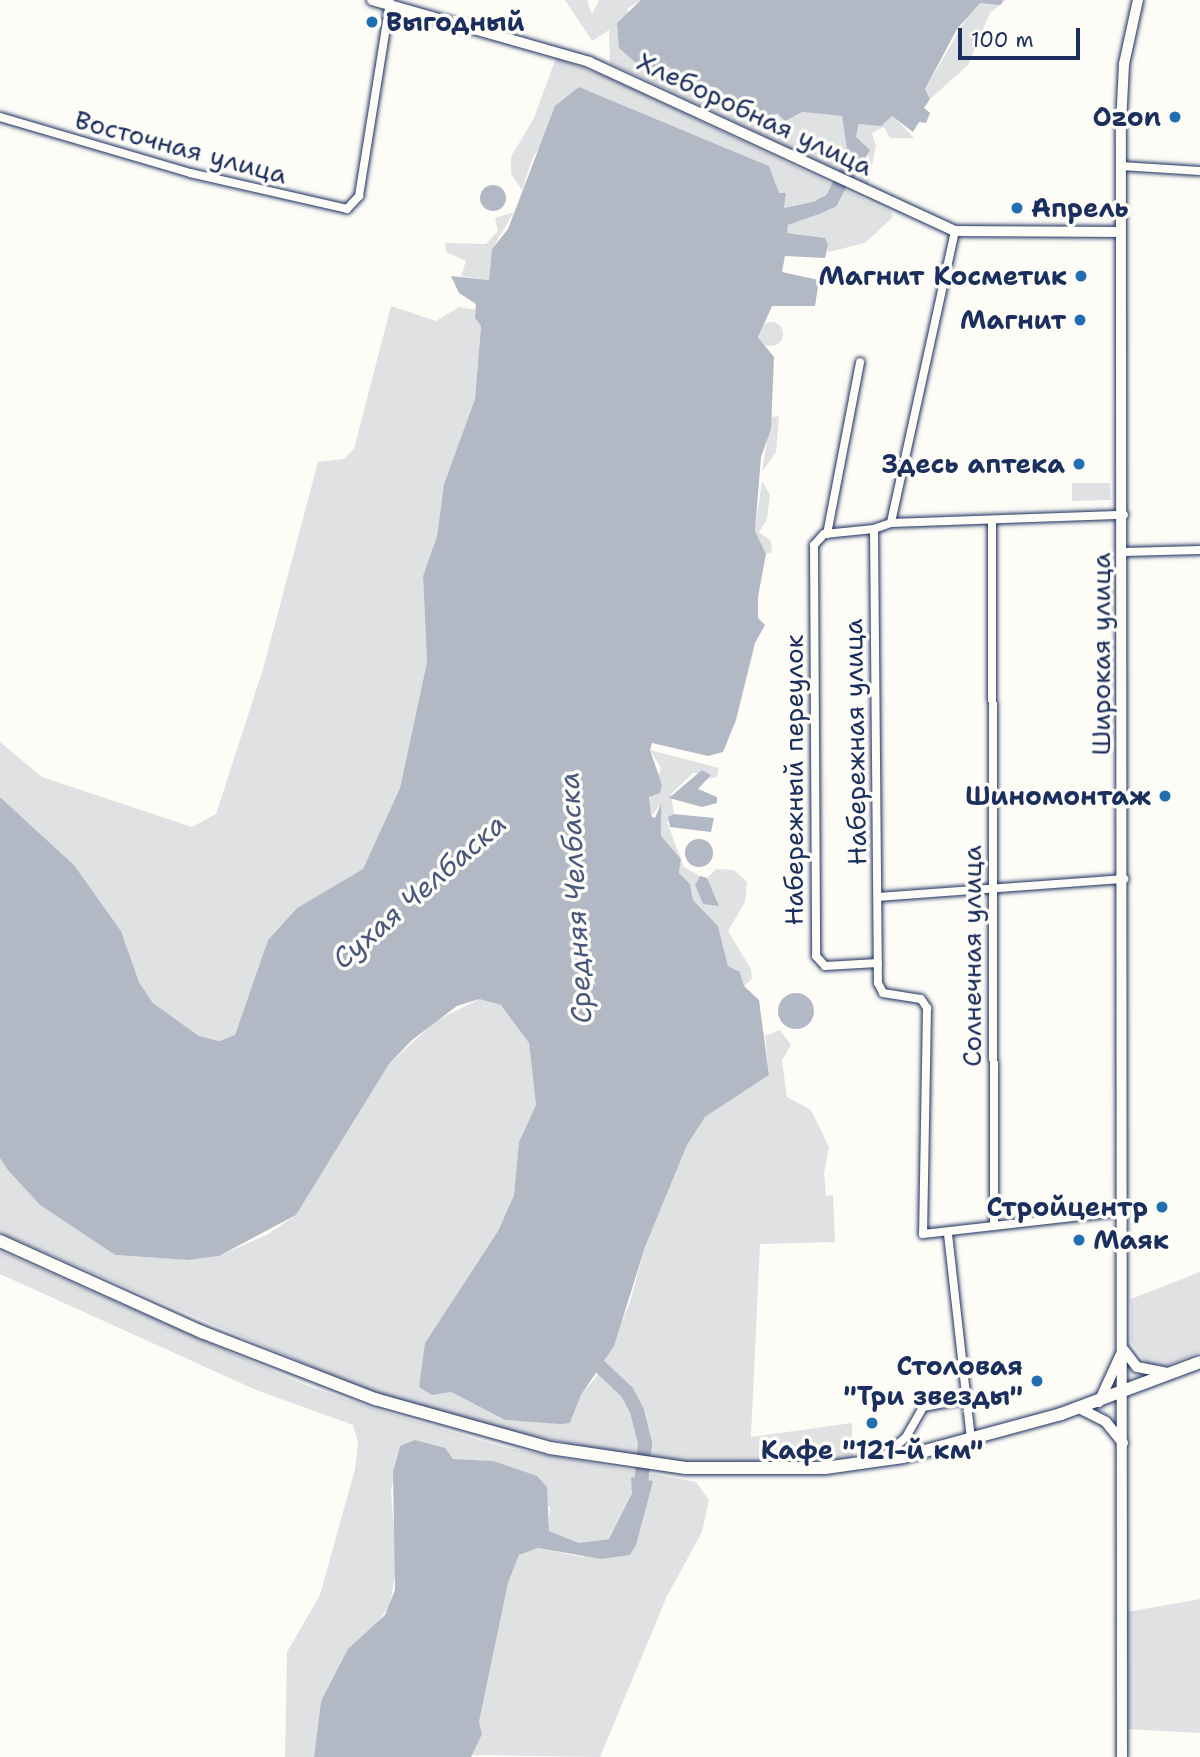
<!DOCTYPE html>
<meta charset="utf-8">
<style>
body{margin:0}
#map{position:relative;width:1200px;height:1757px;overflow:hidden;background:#fdfcf7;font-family:"Shantell Sans",sans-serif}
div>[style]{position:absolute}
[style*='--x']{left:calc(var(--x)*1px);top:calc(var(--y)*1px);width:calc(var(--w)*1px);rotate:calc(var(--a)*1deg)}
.green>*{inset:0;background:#e0e1e3}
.round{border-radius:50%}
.water>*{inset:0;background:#b3b8c5}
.river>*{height:14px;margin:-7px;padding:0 7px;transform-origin:7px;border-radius:7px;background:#b3b8c5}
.roads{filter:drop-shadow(0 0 2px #1b2f5e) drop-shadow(0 0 2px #1b2f5e)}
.street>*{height:8px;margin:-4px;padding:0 4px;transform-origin:4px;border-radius:4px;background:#fdfcf7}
.secondary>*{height:10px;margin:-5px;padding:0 5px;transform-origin:5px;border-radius:5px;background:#fdfcf7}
.primary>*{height:12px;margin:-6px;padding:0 6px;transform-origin:6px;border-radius:6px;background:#fdfcf7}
.dots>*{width:19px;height:19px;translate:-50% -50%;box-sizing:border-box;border:4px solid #fdfcf7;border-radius:50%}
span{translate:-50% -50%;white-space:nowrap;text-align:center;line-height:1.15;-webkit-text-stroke:7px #fdfcf7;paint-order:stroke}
.poi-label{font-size:26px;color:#1b2f5e;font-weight:700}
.left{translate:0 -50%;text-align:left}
.right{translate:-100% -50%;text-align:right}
.street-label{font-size:26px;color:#1b2f5e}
.water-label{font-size:28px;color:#49587d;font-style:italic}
.scale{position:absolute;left:958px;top:28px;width:122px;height:32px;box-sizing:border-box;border:4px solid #1b2f5e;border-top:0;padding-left:9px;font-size:21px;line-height:24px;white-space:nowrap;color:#1b2f5e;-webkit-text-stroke:5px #fdfcf7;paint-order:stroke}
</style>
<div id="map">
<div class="green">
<div style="clip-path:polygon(565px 0,587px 0,592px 14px,599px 0,641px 0,627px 9px,653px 70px,719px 89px,752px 119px,802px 112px,842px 116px,847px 151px,839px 171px,610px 63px,609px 30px,592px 41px)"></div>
<div style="clip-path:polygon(1006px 0,990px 13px,968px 65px,930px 99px,925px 89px,972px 9px,980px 3px)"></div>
<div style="clip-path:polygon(556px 58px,605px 76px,891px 212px,893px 217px,865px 243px,828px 252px,824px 238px,787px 233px,788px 225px,825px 212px,843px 194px,784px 208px,786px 193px,778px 193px,769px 166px,579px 87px,533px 157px,522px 190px,511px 174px,511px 157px,534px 118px)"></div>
<div style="clip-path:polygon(893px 116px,914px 138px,890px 138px,884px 127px,872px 133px,876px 146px,868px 185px,854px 179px,869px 157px,856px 137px,860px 123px)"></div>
<div style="clip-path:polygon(514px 212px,492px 249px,489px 280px,461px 276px,466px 261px,446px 252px,445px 243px,486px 244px,498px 231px,495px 218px)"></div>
<div style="clip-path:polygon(391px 306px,436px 321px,459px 307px,476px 310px,481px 326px,475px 399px,444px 484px,437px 536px,423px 576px,427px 662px,400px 788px,363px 869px,297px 908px,268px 940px,235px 1035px,219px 1041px,199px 1036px,153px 1003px,139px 982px,121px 931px,74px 865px,0 797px,0 742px,42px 777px,192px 827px,216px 814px,263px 669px,318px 462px,344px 459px,354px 449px)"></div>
<div class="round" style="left:759px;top:322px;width:24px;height:24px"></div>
<div style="clip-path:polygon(779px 416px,776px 452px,762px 472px,771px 417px)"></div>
<div style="clip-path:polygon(762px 481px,770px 495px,767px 520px,759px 532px,771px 541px,772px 552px,766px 554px,755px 531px)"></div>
<div style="clip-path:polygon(1072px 483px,1110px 483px,1110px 500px,1072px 501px)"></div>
<div style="clip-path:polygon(650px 750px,719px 768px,717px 777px,706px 779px,711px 775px,693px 773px,671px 794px,674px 814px,667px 822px,684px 867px,700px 876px,695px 885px,703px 904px,711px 893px,707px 878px,716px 869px,734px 870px,747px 882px,745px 902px,728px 931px,751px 969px,752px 979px,744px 986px,740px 972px,728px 966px,718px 926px,693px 900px,690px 884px,679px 873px,681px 859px,661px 836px,660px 805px,651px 817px,647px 805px,661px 768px)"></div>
<div style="clip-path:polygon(479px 999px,501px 1005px,518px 1022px,529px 1043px,536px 1105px,519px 1142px,514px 1195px,498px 1231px,425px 1343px,432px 1395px,451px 1392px,505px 1420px,570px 1423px,581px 1395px,600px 1372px,630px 1302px,645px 1247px,687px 1145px,705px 1117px,769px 1075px,765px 1036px,780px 1030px,791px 1045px,782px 1060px,787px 1097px,811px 1110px,829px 1147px,824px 1173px,826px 1196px,833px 1195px,835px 1242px,760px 1244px,751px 1437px,852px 1423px,853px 1459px,694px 1462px,617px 1453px,481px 1425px,364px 1389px,0 1233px,0 1158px,40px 1205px,115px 1255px,188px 1260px,219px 1256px,268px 1234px,296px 1215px,389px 1064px,436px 1021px)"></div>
<div style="clip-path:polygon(0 1251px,305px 1385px,372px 1408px,503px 1447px,696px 1482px,709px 1500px,702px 1532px,667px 1596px,600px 1757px,471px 1755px,482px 1734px,479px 1722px,508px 1583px,519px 1555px,538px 1548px,582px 1557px,636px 1545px,639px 1523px,632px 1477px,632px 1492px,609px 1539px,579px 1543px,548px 1531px,550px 1507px,493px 1461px,452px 1459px,415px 1440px,397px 1455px,391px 1493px,397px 1563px,390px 1605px,321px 1701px,314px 1757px,285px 1757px,287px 1652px,320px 1595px,355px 1469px,358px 1442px,353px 1425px,256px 1390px,0 1274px)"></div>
<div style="clip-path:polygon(1200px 1272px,1200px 1352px,1166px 1366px,1147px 1364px,1131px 1342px,1131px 1299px)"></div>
<div style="clip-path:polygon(1200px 1599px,1200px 1733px,1128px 1729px,1127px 1612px)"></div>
</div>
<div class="water">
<div style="clip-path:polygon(641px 0,1003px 0,1001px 5px,980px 3px,957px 29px,925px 89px,930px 99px,924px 108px,930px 113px,926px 123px,919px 122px,913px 132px,892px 116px,881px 126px,859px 124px,856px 137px,870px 150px,854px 179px,839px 171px,847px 151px,842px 116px,802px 112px,785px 121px,778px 114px,752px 119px,718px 89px,635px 62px,619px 48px,617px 23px)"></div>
<div style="clip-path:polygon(579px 87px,769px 166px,779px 193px,786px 193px,784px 208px,843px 195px,825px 212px,788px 225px,787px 233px,825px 238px,828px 245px,825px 258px,785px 256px,782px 272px,819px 280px,815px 306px,772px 306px,758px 337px,774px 357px,771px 429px,761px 457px,755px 531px,766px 554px,758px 597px,758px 618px,765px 625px,755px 643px,736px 720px,723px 752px,708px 756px,652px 743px,650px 750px,662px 785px,660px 793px,649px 797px,651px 816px,655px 818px,661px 804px,661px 836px,681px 859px,679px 873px,690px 884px,693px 900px,718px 926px,728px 966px,740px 972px,744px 986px,759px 1000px,769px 1075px,705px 1117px,687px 1145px,645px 1247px,614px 1346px,581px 1395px,570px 1423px,560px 1424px,505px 1420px,451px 1392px,432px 1395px,419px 1387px,425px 1343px,498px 1231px,514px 1195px,519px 1142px,536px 1105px,529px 1043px,501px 1005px,479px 999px,457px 1006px,412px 1040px,389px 1064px,296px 1215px,219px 1256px,188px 1260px,115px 1255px,40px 1205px,8px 1170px,0 1158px,0 797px,74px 865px,121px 931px,139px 982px,153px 1003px,199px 1036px,219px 1041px,235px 1035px,268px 940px,297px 908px,363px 869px,400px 788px,427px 662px,423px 576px,437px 536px,444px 484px,475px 399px,481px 326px,475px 318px,476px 304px,459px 293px,451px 276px,489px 280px,492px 249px,508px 229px,555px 106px)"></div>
<div class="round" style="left:480px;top:185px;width:26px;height:26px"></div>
<div style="clip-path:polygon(702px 770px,711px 775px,698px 789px,717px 797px,717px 803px,702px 807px,669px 798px)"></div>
<div style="clip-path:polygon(674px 814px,714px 818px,711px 832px,670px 827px,668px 817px)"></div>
<div class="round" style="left:685px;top:839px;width:28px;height:28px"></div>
<div style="clip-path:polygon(700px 876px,707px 878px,719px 906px,703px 904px,695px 885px)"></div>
<div class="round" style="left:778px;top:993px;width:36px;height:36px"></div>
<div style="clip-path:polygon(415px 1440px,445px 1448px,453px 1459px,493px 1461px,537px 1476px,547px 1487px,549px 1531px,579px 1543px,609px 1539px,632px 1493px,631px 1477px,653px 1481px,636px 1545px,630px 1555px,601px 1559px,538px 1548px,519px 1555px,508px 1583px,479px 1722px,482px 1734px,471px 1757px,314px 1757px,321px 1701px,348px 1649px,385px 1615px,395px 1590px,393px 1472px,400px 1446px)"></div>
</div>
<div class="river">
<div style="--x:822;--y:205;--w:10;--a:-24"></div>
<div style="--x:831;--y:201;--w:36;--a:-62"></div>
<div style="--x:590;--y:1357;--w:51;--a:43.4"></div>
<div style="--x:627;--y:1392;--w:21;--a:62"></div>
<div style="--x:637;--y:1411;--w:34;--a:76"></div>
<div style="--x:645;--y:1444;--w:51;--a:95.6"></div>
</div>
<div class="roads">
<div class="street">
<div style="--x:0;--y:117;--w:198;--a:16.4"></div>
<div style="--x:190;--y:173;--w:161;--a:12.9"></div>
<div style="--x:347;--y:209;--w:18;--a:-47"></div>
<div style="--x:359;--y:196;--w:196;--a:-80.9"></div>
<div style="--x:1121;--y:166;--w:79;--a:3.6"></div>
<div style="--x:955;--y:231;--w:299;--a:102.4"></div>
<div style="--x:891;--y:523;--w:18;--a:161"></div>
<div style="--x:874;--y:529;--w:454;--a:89.5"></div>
<div style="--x:878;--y:983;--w:11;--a:63"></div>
<div style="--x:883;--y:993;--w:38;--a:9"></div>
<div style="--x:921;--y:999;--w:11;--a:56"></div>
<div style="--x:927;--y:1008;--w:226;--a:91"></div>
<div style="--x:923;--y:1234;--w:202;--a:-6.5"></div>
<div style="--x:992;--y:520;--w:703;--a:89.84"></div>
<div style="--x:891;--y:523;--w:233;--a:-2"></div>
<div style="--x:874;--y:529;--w:50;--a:174.3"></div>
<div style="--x:824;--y:534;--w:15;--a:132"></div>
<div style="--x:814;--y:545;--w:411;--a:89.7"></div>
<div style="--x:816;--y:956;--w:13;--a:48"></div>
<div style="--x:825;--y:966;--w:53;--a:-3.2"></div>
<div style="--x:827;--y:534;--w:175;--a:-79.1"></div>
<div style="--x:1124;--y:552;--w:76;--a:-1.5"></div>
<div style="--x:878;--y:897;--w:247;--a:-4.2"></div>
<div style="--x:948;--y:1234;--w:207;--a:83.6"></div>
<div style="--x:881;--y:1459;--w:33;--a:-41"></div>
<div style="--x:906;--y:1437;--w:34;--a:-60"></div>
<div style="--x:923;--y:1407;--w:44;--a:-10.5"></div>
</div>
<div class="secondary">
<div style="--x:372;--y:0;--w:226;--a:15.9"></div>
<div style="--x:589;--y:62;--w:403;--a:24.8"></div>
<div style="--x:955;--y:231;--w:166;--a:0.3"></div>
<div style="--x:1124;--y:1350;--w:21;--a:53"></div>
<div style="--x:1137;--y:1367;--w:32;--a:11"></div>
<div style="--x:1099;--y:1402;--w:51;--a:-65.5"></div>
<div style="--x:1079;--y:1408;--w:30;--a:27"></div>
<div style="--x:1106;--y:1422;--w:27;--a:51"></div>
<div style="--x:1122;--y:1757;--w:1633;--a:-90.04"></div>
<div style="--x:1121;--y:124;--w:60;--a:-87.1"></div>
<div style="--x:1124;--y:64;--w:66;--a:-77.7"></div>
</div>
<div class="primary">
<div style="--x:0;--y:1241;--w:222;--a:24.3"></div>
<div style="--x:202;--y:1332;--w:186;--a:21.2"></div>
<div style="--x:375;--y:1399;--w:182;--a:15.6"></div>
<div style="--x:550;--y:1448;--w:137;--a:8.4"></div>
<div style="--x:686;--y:1468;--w:139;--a:0"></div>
<div style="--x:825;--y:1468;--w:79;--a:-8"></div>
<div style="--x:903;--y:1457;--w:164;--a:-15.2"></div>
<div style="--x:1061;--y:1414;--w:148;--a:-20.5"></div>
</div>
</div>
<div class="dots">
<div style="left:372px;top:22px;background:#1f6fb2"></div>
<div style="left:1175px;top:117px;background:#1f6fb2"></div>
<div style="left:1017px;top:208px;background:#1f6fb2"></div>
<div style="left:1081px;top:276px;background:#1f6fb2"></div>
<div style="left:1080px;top:320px;background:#1f6fb2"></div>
<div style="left:1079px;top:464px;background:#1f6fb2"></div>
<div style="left:1165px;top:796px;background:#1f6fb2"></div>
<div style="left:1162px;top:1207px;background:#1f6fb2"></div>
<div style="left:1079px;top:1240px;background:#1f6fb2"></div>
<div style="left:1037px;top:1381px;background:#1f6fb2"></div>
<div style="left:872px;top:1423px;background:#1f6fb2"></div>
</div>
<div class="poi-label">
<span class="left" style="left:386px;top:22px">Выгодный</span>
<span class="right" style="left:1161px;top:117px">Ozon</span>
<span class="left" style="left:1031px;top:208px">Апрель</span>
<span class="right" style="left:1067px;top:276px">Магнит Косметик</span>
<span class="right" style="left:1066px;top:320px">Магнит</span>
<span class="right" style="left:1065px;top:464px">Здесь аптека</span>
<span class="right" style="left:1151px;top:796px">Шиномонтаж</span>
<span class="right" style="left:1148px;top:1207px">Стройцентр</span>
<span class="left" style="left:1093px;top:1240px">Маяк</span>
<span class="right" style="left:1023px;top:1381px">Столовая<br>"Три звезды"</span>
<span style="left:872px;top:1450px">Кафе "121-й км"</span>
</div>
<div class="street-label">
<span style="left:755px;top:114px;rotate:25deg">Хлеборобная улица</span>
<span style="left:181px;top:147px;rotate:15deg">Восточная улица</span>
<span style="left:1101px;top:654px;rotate:-90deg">Широкая улица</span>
<span style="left:855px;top:742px;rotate:-91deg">Набережная улица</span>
<span style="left:794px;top:780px;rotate:-90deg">Набережный переулок</span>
<span style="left:972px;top:956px;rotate:-90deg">Солнечная улица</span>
</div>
<div class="water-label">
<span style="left:419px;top:891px;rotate:-41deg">Сухая Челбаска</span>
<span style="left:575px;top:898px;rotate:-93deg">Средняя Челбаска</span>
</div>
<div class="scale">100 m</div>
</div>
